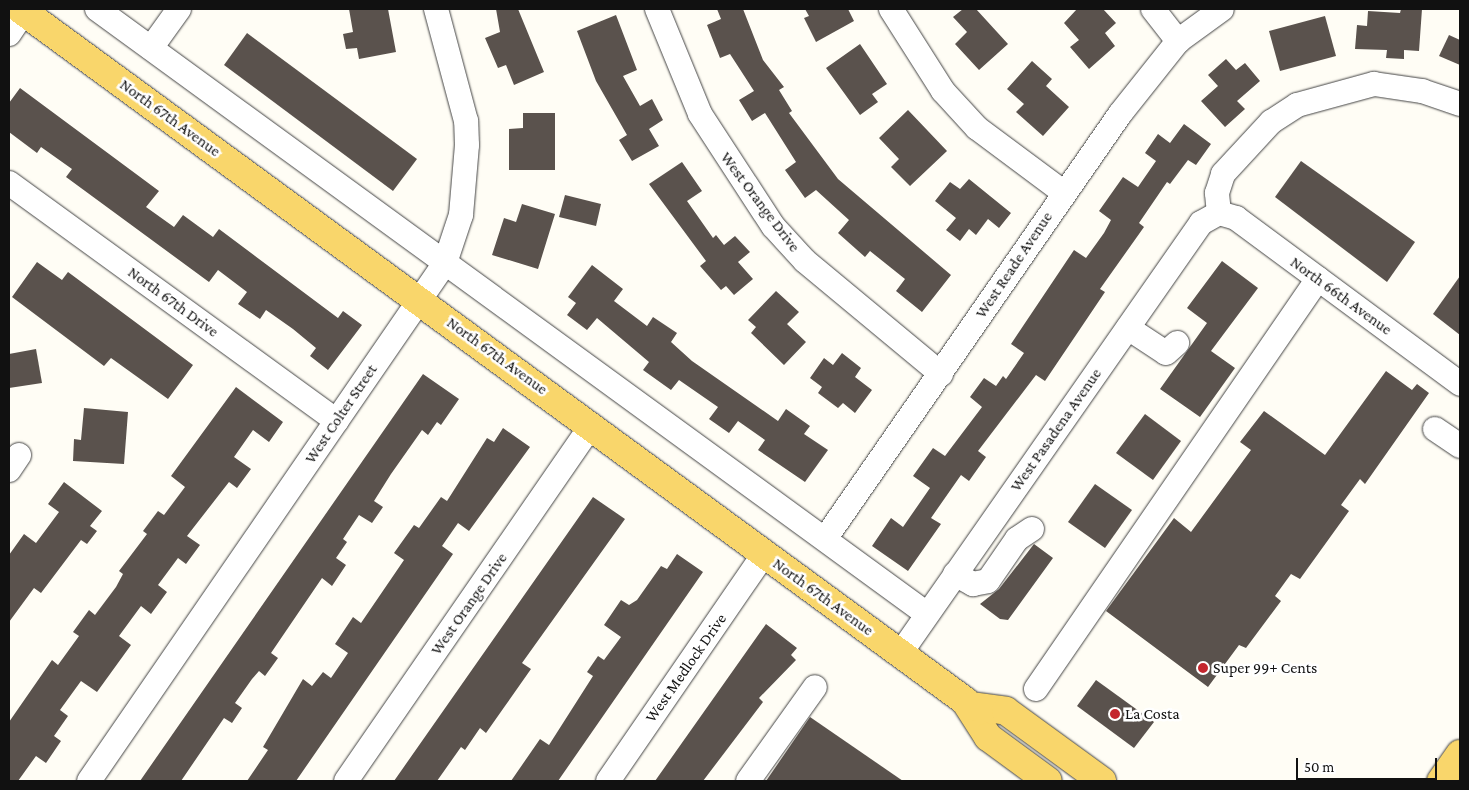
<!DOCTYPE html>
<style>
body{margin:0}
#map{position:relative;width:1469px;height:790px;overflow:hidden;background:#fffdf5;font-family:"Crimson Pro",serif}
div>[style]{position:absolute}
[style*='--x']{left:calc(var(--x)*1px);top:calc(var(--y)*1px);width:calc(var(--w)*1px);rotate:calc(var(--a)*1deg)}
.building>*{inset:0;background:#5a524d}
.roads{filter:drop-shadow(0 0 1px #444) drop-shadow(0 0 1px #444)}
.minor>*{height:24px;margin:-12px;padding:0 12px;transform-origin:12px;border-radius:12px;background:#fff}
.major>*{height:28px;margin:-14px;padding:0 14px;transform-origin:14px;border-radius:14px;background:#f9d66b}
.dots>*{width:14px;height:14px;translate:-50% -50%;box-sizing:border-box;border:2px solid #fff;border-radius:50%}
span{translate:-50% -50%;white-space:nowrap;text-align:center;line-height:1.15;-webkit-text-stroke:5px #fff;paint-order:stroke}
.street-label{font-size:16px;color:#111}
.poi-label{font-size:16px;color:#111}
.left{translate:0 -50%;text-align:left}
.frame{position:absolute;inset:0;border:10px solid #111;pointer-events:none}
.scale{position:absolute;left:1296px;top:758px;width:141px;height:22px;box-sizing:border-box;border:2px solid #111;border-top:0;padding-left:6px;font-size:15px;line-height:18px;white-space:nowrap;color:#111;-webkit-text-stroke:4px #fff;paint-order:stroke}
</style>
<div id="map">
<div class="building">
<div style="clip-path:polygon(349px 9px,388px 9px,396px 52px,359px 59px,357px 48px,346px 49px,343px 34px,353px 32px)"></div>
<div style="clip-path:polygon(496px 9px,518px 9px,544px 72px,514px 85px,506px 65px,498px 68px,485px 38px,500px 32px)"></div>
<div style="clip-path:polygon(717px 9px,743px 9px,763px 60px,784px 87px,779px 90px,792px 111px,789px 113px,838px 179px,951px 275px,922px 312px,896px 291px,905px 279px,870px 251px,865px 257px,838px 233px,849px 220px,816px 190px,805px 198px,785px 170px,796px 162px,765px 113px,752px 121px,739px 100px,754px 91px,730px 54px,720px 58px,707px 25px,721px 19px)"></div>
<div style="clip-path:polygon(805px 9px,848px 9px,854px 21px,816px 42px,804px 18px,809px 16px)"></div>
<div style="clip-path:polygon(963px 9px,976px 9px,1008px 44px,979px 70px,955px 44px,967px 32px,953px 17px)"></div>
<div style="clip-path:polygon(1077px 9px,1103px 9px,1116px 23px,1105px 33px,1115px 46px,1089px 69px,1070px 47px,1079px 40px,1064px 23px)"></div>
<div style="clip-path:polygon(1401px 9px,1422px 9px,1419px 51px,1404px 50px,1404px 59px,1386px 58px,1387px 50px,1355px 49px,1357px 25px,1367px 26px,1368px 11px,1400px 13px)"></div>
<div style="clip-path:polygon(616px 15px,637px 70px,623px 76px,640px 106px,652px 99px,663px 120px,649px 129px,659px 146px,632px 161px,619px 140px,627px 135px,596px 81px,577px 31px)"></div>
<div style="clip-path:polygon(1325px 16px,1336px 56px,1280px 71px,1269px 31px)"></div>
<div style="clip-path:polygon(247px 33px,417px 159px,393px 191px,224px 65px)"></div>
<div style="clip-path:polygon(1449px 35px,1460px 40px,1460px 65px,1439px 56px)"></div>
<div style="clip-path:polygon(860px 44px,887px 84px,872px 94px,878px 102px,860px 115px,826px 68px)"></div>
<div style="clip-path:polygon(1226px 59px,1236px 70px,1245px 63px,1260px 81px,1237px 101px,1245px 109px,1225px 127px,1201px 101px,1218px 86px,1208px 75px)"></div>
<div style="clip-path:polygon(1032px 61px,1052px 79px,1046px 86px,1069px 107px,1043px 136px,1016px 112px,1024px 104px,1007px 89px)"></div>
<div style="clip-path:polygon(20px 88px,159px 191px,146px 207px,174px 227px,183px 215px,213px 237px,219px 229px,338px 318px,343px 311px,362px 325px,328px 370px,310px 356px,316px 348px,293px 329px,266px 310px,260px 319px,238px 304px,247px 292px,218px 270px,209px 282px,66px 177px,72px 169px,41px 147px,37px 153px,9px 132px,9px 103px)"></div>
<div style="clip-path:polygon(908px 110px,947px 151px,910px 186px,891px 167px,899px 159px,879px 138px)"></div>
<div style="clip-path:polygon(523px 113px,555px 113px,555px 170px,509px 170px,509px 129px,523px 128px)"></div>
<div style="clip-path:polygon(1184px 124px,1211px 144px,1196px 165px,1188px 160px,1170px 184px,1167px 182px,1139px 223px,1144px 227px,1100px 289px,1105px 292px,1045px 381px,1036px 375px,978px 451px,986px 457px,969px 481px,961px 475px,931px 518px,941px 524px,908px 571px,872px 546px,891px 518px,903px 527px,930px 488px,913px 476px,933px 448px,945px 456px,982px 407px,970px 397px,984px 378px,996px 386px,1003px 376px,1006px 379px,1024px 353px,1011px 344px,1074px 250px,1086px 258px,1104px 233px,1111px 220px,1099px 211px,1123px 177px,1138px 187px,1156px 161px,1145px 153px,1158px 134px,1170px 143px)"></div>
<div style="clip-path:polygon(1301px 161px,1415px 242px,1387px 282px,1275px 197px)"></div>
<div style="clip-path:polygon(682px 162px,702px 191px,687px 201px,713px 238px,716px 235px,724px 245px,735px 236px,750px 252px,738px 262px,753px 279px,734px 295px,726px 286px,721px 290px,700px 266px,706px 261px,649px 184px)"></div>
<div style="clip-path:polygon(969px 179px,1011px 213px,999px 228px,988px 219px,976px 235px,969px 229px,960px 241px,946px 230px,956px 218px,935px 201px,950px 182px,960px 189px)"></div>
<div style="clip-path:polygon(565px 195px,601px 204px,596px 226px,559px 217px)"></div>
<div style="clip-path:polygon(522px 204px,555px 214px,538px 269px,492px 255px,504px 218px,516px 222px)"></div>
<div style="clip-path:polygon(1222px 261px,1258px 288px,1211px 351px,1235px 368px,1200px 417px,1160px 389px,1207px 323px,1187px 308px)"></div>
<div style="clip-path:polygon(37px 262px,62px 280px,68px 272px,193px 365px,168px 399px,111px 358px,104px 366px,12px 297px)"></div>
<div style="clip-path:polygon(592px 265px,623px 289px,614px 301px,647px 326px,653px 317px,677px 333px,671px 342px,692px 361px,778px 421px,786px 409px,810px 426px,804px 434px,828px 450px,805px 482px,758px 450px,765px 440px,738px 421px,729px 433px,709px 419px,718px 407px,679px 380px,671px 390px,643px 370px,649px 362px,597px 318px,587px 330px,567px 315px,576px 303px,568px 297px)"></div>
<div style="clip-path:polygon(1460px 276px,1460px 335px,1433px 314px)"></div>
<div style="clip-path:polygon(776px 291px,799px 312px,787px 324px,806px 342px,784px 365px,751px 333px,756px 327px,748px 320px)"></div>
<div style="clip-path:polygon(36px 349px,42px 383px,9px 388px,9px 354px)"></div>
<div style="clip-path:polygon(842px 353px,861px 368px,855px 377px,872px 390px,855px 413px,843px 403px,838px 408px,818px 393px,822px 387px,810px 378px,824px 358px,833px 365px)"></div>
<div style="clip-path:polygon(1386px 371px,1412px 390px,1417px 384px,1429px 393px,1365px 484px,1360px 479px,1341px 505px,1349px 511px,1300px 579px,1291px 574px,1275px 596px,1281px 601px,1246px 648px,1239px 645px,1208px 687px,1106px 611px,1174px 518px,1191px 532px,1251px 450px,1240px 442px,1264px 411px,1325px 455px)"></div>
<div style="clip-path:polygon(423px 374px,459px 399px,441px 425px,437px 422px,428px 435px,422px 430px,391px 474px,374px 501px,383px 507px,372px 523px,359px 515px,343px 539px,347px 542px,336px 558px,346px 565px,332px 586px,322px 578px,271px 653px,278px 658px,265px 676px,259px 671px,252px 679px,235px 703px,242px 708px,232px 723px,224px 718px,181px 781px,140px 781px)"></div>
<div style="clip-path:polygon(236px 387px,283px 422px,269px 442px,253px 430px,234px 457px,251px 469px,237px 488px,229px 482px,187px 536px,200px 545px,186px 564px,178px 558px,158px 585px,167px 592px,151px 614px,141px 606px,119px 636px,131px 645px,97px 692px,81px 681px,60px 710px,68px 716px,54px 736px,61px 741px,46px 763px,36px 756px,18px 781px,9px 781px,9px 722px,52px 660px,58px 665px,79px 636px,73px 632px,89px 610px,95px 615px,116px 587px,123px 574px,119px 571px,147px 534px,143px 531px,158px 511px,164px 515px,185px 487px,171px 476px)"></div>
<div style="clip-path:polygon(84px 408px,128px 412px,124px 464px,73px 461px,74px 439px,81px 440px)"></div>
<div style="clip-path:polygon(1145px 414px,1181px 441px,1153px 480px,1116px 453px)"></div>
<div style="clip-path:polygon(503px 428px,530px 447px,469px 531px,458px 523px,442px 546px,453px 554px,296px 781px,247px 781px,268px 750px,263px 747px,303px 679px,312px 686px,323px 672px,331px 678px,348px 653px,335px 644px,353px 617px,361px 623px,404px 560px,394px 553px,414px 525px,419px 528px,441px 497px,447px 501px,487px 438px,494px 442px)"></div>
<div style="clip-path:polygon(64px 482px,102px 511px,90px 526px,97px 531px,87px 544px,81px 540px,41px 593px,34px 588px,9px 622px,9px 555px,24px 534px,36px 543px,59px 512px,48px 504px)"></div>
<div style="clip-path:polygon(1095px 484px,1132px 510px,1105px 548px,1068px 522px)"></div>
<div style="clip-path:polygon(593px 497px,625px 519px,522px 663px,531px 669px,505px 706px,486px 733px,480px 728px,465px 750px,461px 747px,437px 781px,394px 781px)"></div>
<div style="clip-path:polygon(1034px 544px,1053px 558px,1008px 620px,1000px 619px,980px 604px,999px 589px)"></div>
<div style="clip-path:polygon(677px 554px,703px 572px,558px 781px,511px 781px,540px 739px,549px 745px,593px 676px,587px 672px,598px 656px,604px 660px,621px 637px,604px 625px,621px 600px,629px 605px,637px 600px,661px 566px,667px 569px)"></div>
<div style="clip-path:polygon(766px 624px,797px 648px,791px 655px,796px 660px,759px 698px,763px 702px,703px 781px,655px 781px)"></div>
<div style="clip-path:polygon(1096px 680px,1154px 722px,1134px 748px,1077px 706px)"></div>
<div style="clip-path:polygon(810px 717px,903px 781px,766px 781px)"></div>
</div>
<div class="roads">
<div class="minor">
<div style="--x:97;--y:9;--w:1027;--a:36.09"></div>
<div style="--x:657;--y:9;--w:113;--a:67.7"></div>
<div style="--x:700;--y:114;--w:134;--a:56.9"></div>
<div style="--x:773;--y:226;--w:47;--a:47.6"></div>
<div style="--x:805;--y:261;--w:177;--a:39.7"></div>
<div style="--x:891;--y:9;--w:97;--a:57.6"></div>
<div style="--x:943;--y:91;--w:50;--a:47.4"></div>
<div style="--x:977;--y:128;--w:107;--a:36.7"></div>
<div style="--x:1153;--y:9;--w:41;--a:52"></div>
<div style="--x:9;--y:34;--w:27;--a:-56"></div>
<div style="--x:151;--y:48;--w:48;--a:-54.3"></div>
<div style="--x:9;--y:183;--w:405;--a:36"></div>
<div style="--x:1219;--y:213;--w:20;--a:-96"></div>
<div style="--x:1217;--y:193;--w:20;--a:-72"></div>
<div style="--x:1223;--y:174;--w:71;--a:-47.3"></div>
<div style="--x:1271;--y:122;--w:31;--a:-33"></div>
<div style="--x:1297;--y:105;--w:80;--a:-15.3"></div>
<div style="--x:1374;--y:84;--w:49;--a:8.3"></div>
<div style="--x:1422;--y:91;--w:40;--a:18.9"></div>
<div style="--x:1219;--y:213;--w:18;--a:16"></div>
<div style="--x:1236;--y:218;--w:279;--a:36.5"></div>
<div style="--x:1128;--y:328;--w:45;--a:33.3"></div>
<div style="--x:1166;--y:353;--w:15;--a:-42"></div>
<div style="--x:1435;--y:429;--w:30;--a:34"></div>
<div style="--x:9;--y:470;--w:18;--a:-56"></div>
<div style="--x:825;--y:539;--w:517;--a:-55.23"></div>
<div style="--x:1120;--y:114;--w:93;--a:-51.5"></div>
<div style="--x:1178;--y:41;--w:54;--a:-36"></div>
<div style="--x:955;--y:574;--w:21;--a:29"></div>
<div style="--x:973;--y:584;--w:15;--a:-11"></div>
<div style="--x:988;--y:581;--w:51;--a:-55.4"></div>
<div style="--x:1017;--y:539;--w:18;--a:-34"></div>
<div style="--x:900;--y:654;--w:526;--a:-55.07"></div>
<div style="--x:1201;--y:223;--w:21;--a:-29"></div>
<div style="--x:1036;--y:689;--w:498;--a:-55.5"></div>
<div style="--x:89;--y:781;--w:629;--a:-55.5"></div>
<div style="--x:445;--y:263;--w:51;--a:-71.6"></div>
<div style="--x:461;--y:215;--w:70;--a:-85.1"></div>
<div style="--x:467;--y:145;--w:24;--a:-92"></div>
<div style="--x:466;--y:121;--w:116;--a:-105"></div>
<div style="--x:346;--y:781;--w:431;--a:-55.4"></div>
<div style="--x:608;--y:781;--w:275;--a:-55.5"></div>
<div style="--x:748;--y:781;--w:115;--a:-54.5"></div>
</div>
<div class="major">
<div style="--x:20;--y:9;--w:1171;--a:36.21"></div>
<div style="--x:965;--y:701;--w:43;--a:57.4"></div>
<div style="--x:988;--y:737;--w:74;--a:36.3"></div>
<div style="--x:972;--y:706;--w:34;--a:8"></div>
<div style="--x:1006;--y:711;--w:119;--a:36.1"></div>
<div style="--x:1441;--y:781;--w:33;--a:-55"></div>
</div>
</div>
<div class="dots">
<div style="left:1203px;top:668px;background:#c4262e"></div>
<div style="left:1115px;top:714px;background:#c4262e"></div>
</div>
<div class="street-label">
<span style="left:170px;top:118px;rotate:36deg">North 67th Avenue</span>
<span style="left:760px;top:202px;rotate:53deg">West Orange Drive</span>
<span style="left:1014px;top:265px;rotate:-56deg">West Reade Avenue</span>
<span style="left:1341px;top:296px;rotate:36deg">North 66th Avenue</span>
<span style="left:173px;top:302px;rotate:36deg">North 67th Drive</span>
<span style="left:497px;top:356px;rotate:36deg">North 67th Avenue</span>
<span style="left:341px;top:414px;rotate:-56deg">West Colter Street</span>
<span style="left:1056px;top:430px;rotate:-55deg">West Pasadena Avenue</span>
<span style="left:823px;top:597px;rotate:36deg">North 67th Avenue</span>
<span style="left:469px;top:604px;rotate:-55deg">West Orange Drive</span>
<span style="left:686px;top:668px;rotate:-55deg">West Medlock Drive</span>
</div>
<div class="poi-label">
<span class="left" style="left:1213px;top:668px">Super 99+ Cents</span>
<span class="left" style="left:1125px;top:714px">La Costa</span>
</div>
<div class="frame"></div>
<div class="scale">50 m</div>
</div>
